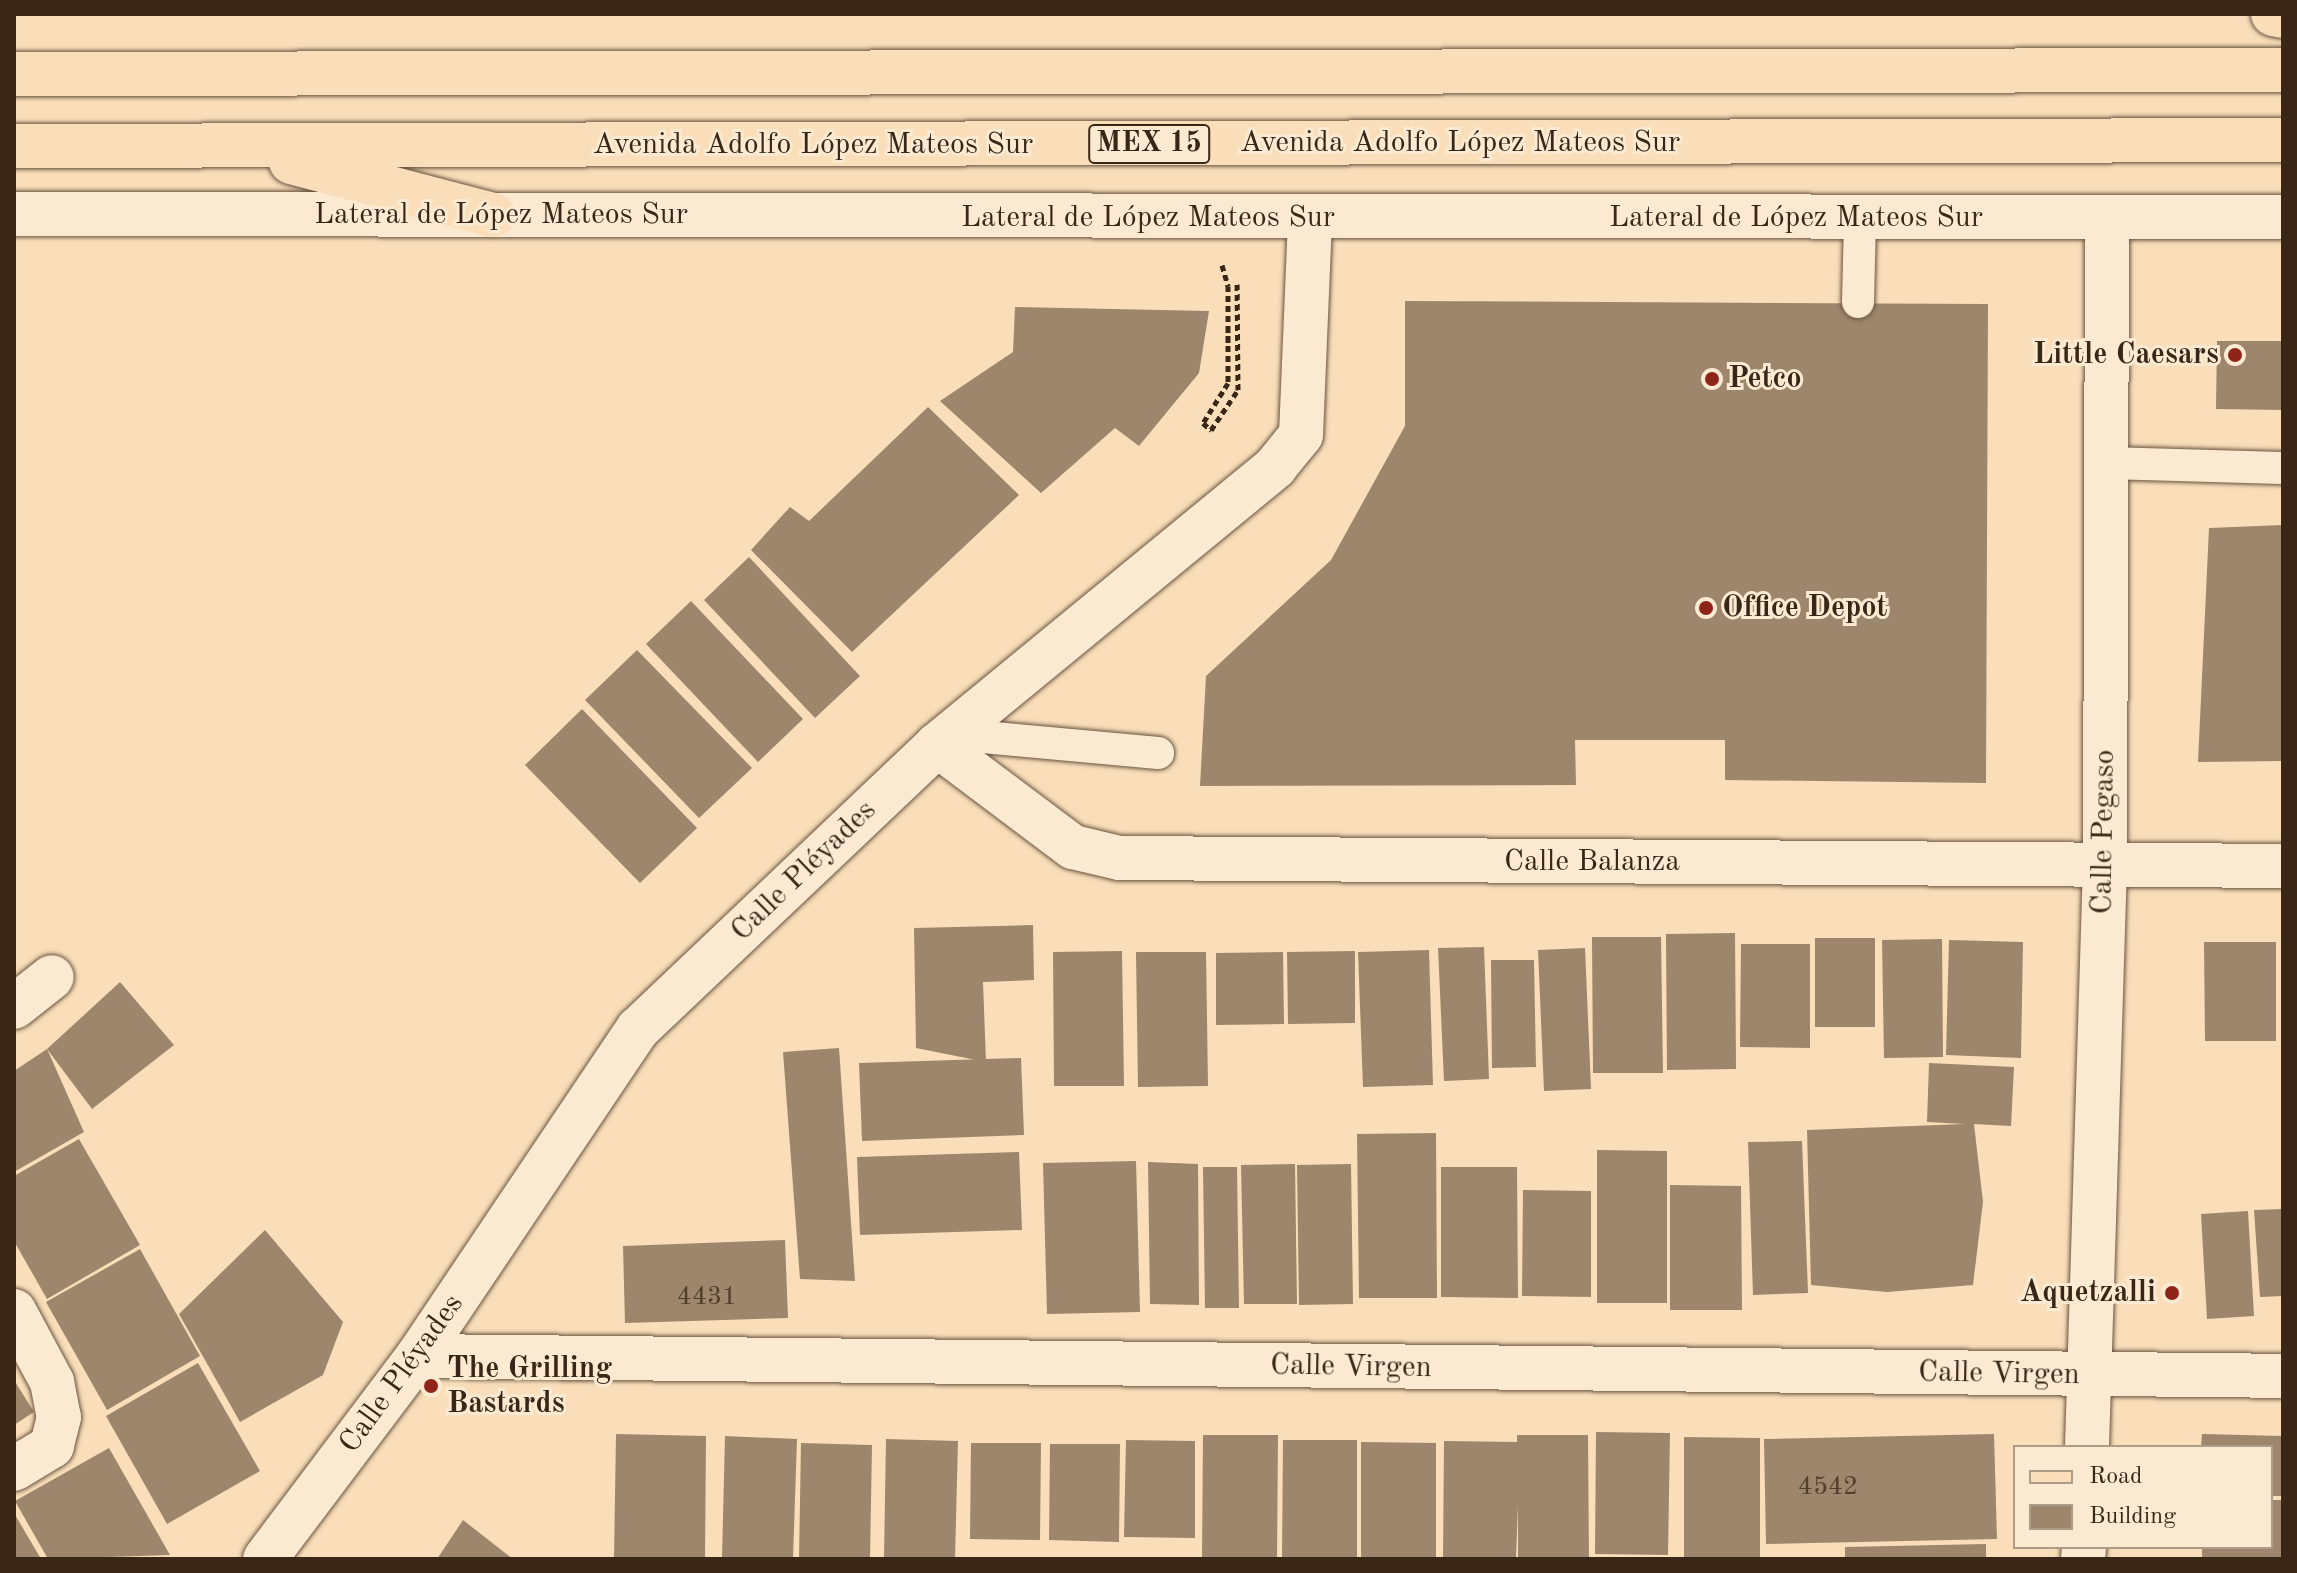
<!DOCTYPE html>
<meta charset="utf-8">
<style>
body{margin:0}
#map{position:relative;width:2297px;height:1573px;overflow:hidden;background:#f9deb9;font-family:"Old Standard TT",serif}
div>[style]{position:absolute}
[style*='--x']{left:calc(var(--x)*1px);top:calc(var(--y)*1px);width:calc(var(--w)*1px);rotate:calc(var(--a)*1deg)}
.building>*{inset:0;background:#9d866b}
.path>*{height:5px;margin-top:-2.5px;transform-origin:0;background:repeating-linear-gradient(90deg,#392616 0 6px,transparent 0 10px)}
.roads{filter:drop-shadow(0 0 2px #69543f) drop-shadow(0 0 2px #69543f)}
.service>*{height:32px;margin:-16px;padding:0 16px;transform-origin:16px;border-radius:16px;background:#fbead2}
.minor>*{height:44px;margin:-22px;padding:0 22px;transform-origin:22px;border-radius:22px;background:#fbead2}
.secondary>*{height:44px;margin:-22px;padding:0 22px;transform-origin:22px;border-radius:22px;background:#fbead2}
.primary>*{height:44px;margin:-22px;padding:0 22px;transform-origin:22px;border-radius:22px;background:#f9deb9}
.dots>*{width:22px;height:22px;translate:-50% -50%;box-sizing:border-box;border:4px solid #fbead2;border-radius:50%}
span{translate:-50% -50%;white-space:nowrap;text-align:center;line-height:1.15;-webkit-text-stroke:6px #fbead2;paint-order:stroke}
.number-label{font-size:26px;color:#523e2b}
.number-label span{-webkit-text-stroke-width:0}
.shield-label span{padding:2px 6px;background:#fbead2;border:2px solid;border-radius:6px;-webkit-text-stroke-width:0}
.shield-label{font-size:28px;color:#392616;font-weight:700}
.street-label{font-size:30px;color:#392616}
.poi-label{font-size:30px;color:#392616;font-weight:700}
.right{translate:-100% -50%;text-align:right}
.left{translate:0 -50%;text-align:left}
.frame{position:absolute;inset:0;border:16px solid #392616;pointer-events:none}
.legend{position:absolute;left:2013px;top:1445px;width:260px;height:104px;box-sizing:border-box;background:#fbead2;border:2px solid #ad9c87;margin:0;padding:10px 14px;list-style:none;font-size:24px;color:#392616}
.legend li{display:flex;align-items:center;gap:16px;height:40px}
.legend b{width:40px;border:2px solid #ad9c87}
</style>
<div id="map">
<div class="building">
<div style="clip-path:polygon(1405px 301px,1988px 304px,1986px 783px,1725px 780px,1725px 740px,1575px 740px,1576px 785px,1200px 786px,1206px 676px,1331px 560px,1405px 426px)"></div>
<div style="clip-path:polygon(1015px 307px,1209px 311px,1199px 373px,1139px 446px,1115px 428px,1041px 493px,940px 401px,1013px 352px)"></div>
<div style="clip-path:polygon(2217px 341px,2283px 341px,2283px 410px,2216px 409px)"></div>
<div style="clip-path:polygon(928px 407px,1019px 495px,852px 652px,751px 550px,790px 507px,809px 521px)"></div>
<div style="clip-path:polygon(2283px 525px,2283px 761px,2198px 762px,2209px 528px)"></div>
<div style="clip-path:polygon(749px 557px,860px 676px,815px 718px,704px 600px)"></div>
<div style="clip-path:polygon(691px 601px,803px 719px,758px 762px,646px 644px)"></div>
<div style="clip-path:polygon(637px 650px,752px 768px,699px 818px,585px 700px)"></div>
<div style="clip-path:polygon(582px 709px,697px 828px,640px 883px,525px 765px)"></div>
<div style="clip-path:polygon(1033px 925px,1034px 980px,983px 982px,986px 1062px,916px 1048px,914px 928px)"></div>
<div style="clip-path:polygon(1735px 933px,1736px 1069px,1667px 1070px,1666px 934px)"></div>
<div style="clip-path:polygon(1592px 937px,1661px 937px,1663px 1073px,1593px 1073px)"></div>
<div style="clip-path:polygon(1815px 938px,1875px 938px,1875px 1027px,1815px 1027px)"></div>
<div style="clip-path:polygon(1942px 939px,1943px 1057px,1884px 1058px,1882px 940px)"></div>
<div style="clip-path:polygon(1949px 940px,2023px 942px,2021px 1058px,1946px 1055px)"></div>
<div style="clip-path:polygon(2204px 942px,2276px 942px,2276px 1041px,2205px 1041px)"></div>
<div style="clip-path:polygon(1741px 944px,1810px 944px,1810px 1048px,1740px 1047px)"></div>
<div style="clip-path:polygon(1484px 947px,1489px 1079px,1444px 1081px,1438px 948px)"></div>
<div style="clip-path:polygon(1585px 948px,1591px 1089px,1544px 1091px,1538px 950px)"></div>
<div style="clip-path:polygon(1429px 950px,1433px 1085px,1363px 1087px,1358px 952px)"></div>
<div style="clip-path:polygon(1122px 951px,1124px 1086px,1054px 1086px,1053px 952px)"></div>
<div style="clip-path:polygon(1355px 951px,1355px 1023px,1288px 1024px,1287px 952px)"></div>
<div style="clip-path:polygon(1136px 952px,1206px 952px,1208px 1086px,1138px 1087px)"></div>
<div style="clip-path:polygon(1283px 952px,1284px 1024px,1216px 1025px,1216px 953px)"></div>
<div style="clip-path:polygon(1491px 960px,1534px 960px,1536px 1067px,1492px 1068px)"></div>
<div style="clip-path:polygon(120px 982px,174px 1045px,92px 1109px,47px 1049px)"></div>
<div style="clip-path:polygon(839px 1048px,855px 1281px,800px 1279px,783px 1052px)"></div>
<div style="clip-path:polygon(47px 1049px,84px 1132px,14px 1172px,14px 1071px)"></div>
<div style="clip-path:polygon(1021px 1058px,1024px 1135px,862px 1141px,859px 1063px)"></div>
<div style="clip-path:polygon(1929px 1063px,2014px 1067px,2011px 1126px,1974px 1124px,1983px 1202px,1973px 1285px,1887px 1292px,1811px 1285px,1807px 1130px,1965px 1124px,1927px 1122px)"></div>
<div style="clip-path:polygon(1436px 1133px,1437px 1298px,1359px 1298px,1357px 1134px)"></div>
<div style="clip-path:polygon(79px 1139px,140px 1245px,47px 1299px,14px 1241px,14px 1176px)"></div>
<div style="clip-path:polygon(1802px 1141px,1808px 1293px,1753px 1295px,1748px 1142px)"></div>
<div style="clip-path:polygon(1597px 1150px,1667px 1151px,1667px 1303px,1597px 1303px)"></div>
<div style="clip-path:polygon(1019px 1152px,1022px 1230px,860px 1235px,857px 1157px)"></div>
<div style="clip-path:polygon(1136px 1161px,1140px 1312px,1047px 1314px,1043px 1163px)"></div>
<div style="clip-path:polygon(1148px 1162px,1198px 1164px,1199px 1305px,1150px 1304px)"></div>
<div style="clip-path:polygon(1295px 1164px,1297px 1304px,1244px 1304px,1241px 1165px)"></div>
<div style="clip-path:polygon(1351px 1164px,1353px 1304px,1299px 1305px,1297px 1165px)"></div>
<div style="clip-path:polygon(1203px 1167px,1237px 1167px,1239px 1308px,1205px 1308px)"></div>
<div style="clip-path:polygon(1441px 1167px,1517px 1167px,1518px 1298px,1441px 1297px)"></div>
<div style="clip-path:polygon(1670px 1185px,1741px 1186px,1742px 1310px,1670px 1310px)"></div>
<div style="clip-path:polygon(1523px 1190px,1591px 1191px,1591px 1297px,1522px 1296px)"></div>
<div style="clip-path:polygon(2283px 1209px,2283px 1296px,2260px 1297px,2254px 1210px)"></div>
<div style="clip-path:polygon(2248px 1211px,2254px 1316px,2207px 1319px,2201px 1214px)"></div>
<div style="clip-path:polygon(265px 1230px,343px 1322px,323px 1375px,240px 1422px,179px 1314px)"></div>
<div style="clip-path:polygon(785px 1240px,788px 1318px,625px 1323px,623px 1246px)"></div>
<div style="clip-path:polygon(140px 1249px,200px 1356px,107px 1410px,46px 1302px)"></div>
<div style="clip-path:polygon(198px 1363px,260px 1471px,167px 1524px,106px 1416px)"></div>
<div style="clip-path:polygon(14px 1380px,34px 1412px,14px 1425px)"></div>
<div style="clip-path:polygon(1596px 1432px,1670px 1433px,1668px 1555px,1595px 1554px)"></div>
<div style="clip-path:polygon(616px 1434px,706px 1436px,705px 1559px,614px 1559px)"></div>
<div style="clip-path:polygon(1994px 1434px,1997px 1539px,1766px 1544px,1764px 1439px)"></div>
<div style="clip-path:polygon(2202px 1434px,2283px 1436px,2283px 1496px,2271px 1496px,2271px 1447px,2201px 1447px)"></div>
<div style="clip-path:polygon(1203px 1435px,1278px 1435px,1277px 1559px,1202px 1559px)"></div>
<div style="clip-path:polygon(1517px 1435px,1588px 1435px,1589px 1559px,1518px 1559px,1518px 1504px,1516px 1559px,1443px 1559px,1444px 1441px,1517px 1442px)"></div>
<div style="clip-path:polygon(725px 1436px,797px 1439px,793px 1559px,722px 1559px)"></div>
<div style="clip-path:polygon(1684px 1437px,1760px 1438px,1760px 1559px,1684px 1559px)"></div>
<div style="clip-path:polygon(886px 1439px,958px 1441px,955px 1559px,884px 1559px)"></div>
<div style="clip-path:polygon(1126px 1440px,1195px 1441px,1195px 1538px,1124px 1537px)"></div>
<div style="clip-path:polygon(1283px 1440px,1357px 1440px,1357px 1559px,1282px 1559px)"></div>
<div style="clip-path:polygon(1361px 1442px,1436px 1443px,1436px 1559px,1361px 1559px)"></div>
<div style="clip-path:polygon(801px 1443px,872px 1445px,870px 1559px,799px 1559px)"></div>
<div style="clip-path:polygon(971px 1443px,1041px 1443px,1040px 1540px,970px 1539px)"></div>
<div style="clip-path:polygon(1050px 1444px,1120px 1444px,1119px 1542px,1049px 1540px)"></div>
<div style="clip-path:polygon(109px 1448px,170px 1555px,48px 1559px,15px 1501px)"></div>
<div style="clip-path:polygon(2271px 1500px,2283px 1500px,2283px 1559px,2202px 1557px,2202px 1547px,2271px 1547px)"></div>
<div style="clip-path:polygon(14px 1513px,41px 1559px,14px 1559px)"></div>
<div style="clip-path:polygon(463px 1520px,513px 1559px,437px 1559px)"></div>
<div style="clip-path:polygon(1986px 1544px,1986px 1559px,1845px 1559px,1845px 1547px)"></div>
</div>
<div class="path">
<div style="--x:1222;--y:265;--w:22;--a:74"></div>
<div style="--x:1228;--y:286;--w:97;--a:90"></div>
<div style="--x:1228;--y:383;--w:47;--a:122"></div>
<div style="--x:1203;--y:423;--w:11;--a:41"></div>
<div style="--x:1211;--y:430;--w:48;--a:-56"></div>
<div style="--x:1238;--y:390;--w:106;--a:-90.5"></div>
</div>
<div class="roads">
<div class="service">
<div style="--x:1858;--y:302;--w:84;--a:-88.6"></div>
<div style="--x:2106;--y:463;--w:177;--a:1.6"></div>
<div style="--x:950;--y:734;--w:209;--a:5.2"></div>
</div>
<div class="minor">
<div style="--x:937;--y:745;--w:170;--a:36.9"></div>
<div style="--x:1073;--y:847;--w:47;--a:13.4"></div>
<div style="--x:1119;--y:858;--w:1164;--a:0.39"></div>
<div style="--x:14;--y:1007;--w:48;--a:-38.3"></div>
<div style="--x:14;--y:1311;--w:81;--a:61.8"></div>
<div style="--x:52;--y:1382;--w:36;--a:79"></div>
<div style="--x:59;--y:1417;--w:30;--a:104"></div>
<div style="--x:52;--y:1446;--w:44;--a:148.8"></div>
<div style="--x:418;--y:1356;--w:1865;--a:0.61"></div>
<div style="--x:2087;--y:1447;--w:581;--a:-88.23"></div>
<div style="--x:2105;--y:866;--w:648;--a:-89.82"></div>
<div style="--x:265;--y:1559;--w:254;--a:-53"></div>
<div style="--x:418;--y:1356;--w:394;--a:-56.1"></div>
<div style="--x:638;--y:1029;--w:412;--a:-43.5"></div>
<div style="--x:937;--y:745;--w:438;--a:-39.4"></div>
<div style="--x:1275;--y:467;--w:41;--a:-50.9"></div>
<div style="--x:1301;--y:435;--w:216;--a:-87.6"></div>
<div style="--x:2083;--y:1559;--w:12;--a:-85"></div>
</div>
<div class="secondary">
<div style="--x:14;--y:214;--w:2269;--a:0.08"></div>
</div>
<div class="primary">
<div style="--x:2273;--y:14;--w:10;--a:11"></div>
<div style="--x:14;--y:74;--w:2269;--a:-0.1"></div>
<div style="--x:14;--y:146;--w:2269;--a:-0.15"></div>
<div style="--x:291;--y:162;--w:209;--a:14.7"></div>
</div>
</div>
<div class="dots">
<div style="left:2235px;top:355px;background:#8f2418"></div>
<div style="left:1712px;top:379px;background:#8f2418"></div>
<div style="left:1706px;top:608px;background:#8f2418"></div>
<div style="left:2172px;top:1293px;background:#8f2418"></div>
<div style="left:431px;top:1386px;background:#8f2418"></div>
</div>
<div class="number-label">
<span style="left:707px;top:1298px">4431</span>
<span style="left:1828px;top:1488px">4542</span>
</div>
<div class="shield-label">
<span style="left:1149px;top:144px">MEX 15</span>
</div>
<div class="street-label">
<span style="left:1460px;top:143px">Avenida Adolfo López Mateos Sur</span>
<span style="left:813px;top:145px">Avenida Adolfo López Mateos Sur</span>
<span style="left:501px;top:215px">Lateral de López Mateos Sur</span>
<span style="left:1148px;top:218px">Lateral de López Mateos Sur</span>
<span style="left:1796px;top:218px">Lateral de López Mateos Sur</span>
<span style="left:2104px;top:832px;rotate:-89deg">Calle Pegaso</span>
<span style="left:1592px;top:862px">Calle Balanza</span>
<span style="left:804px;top:871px;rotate:-44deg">Calle Pléyades</span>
<span style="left:1351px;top:1367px;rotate:1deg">Calle Virgen</span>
<span style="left:402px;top:1374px;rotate:-54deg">Calle Pléyades</span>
<span style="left:1999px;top:1374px;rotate:1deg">Calle Virgen</span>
</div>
<div class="poi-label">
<span class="right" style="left:2219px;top:355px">Little Caesars</span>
<span class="left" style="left:1728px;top:379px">Petco</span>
<span class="left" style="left:1722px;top:608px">Office Depot</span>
<span class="right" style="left:2156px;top:1293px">Aquetzalli</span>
<span class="left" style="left:447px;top:1386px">The Grilling<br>Bastards</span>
</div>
<div class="frame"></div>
<ul class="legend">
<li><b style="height:10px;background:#f9deb9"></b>Road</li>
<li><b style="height:22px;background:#9d866b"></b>Building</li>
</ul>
</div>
